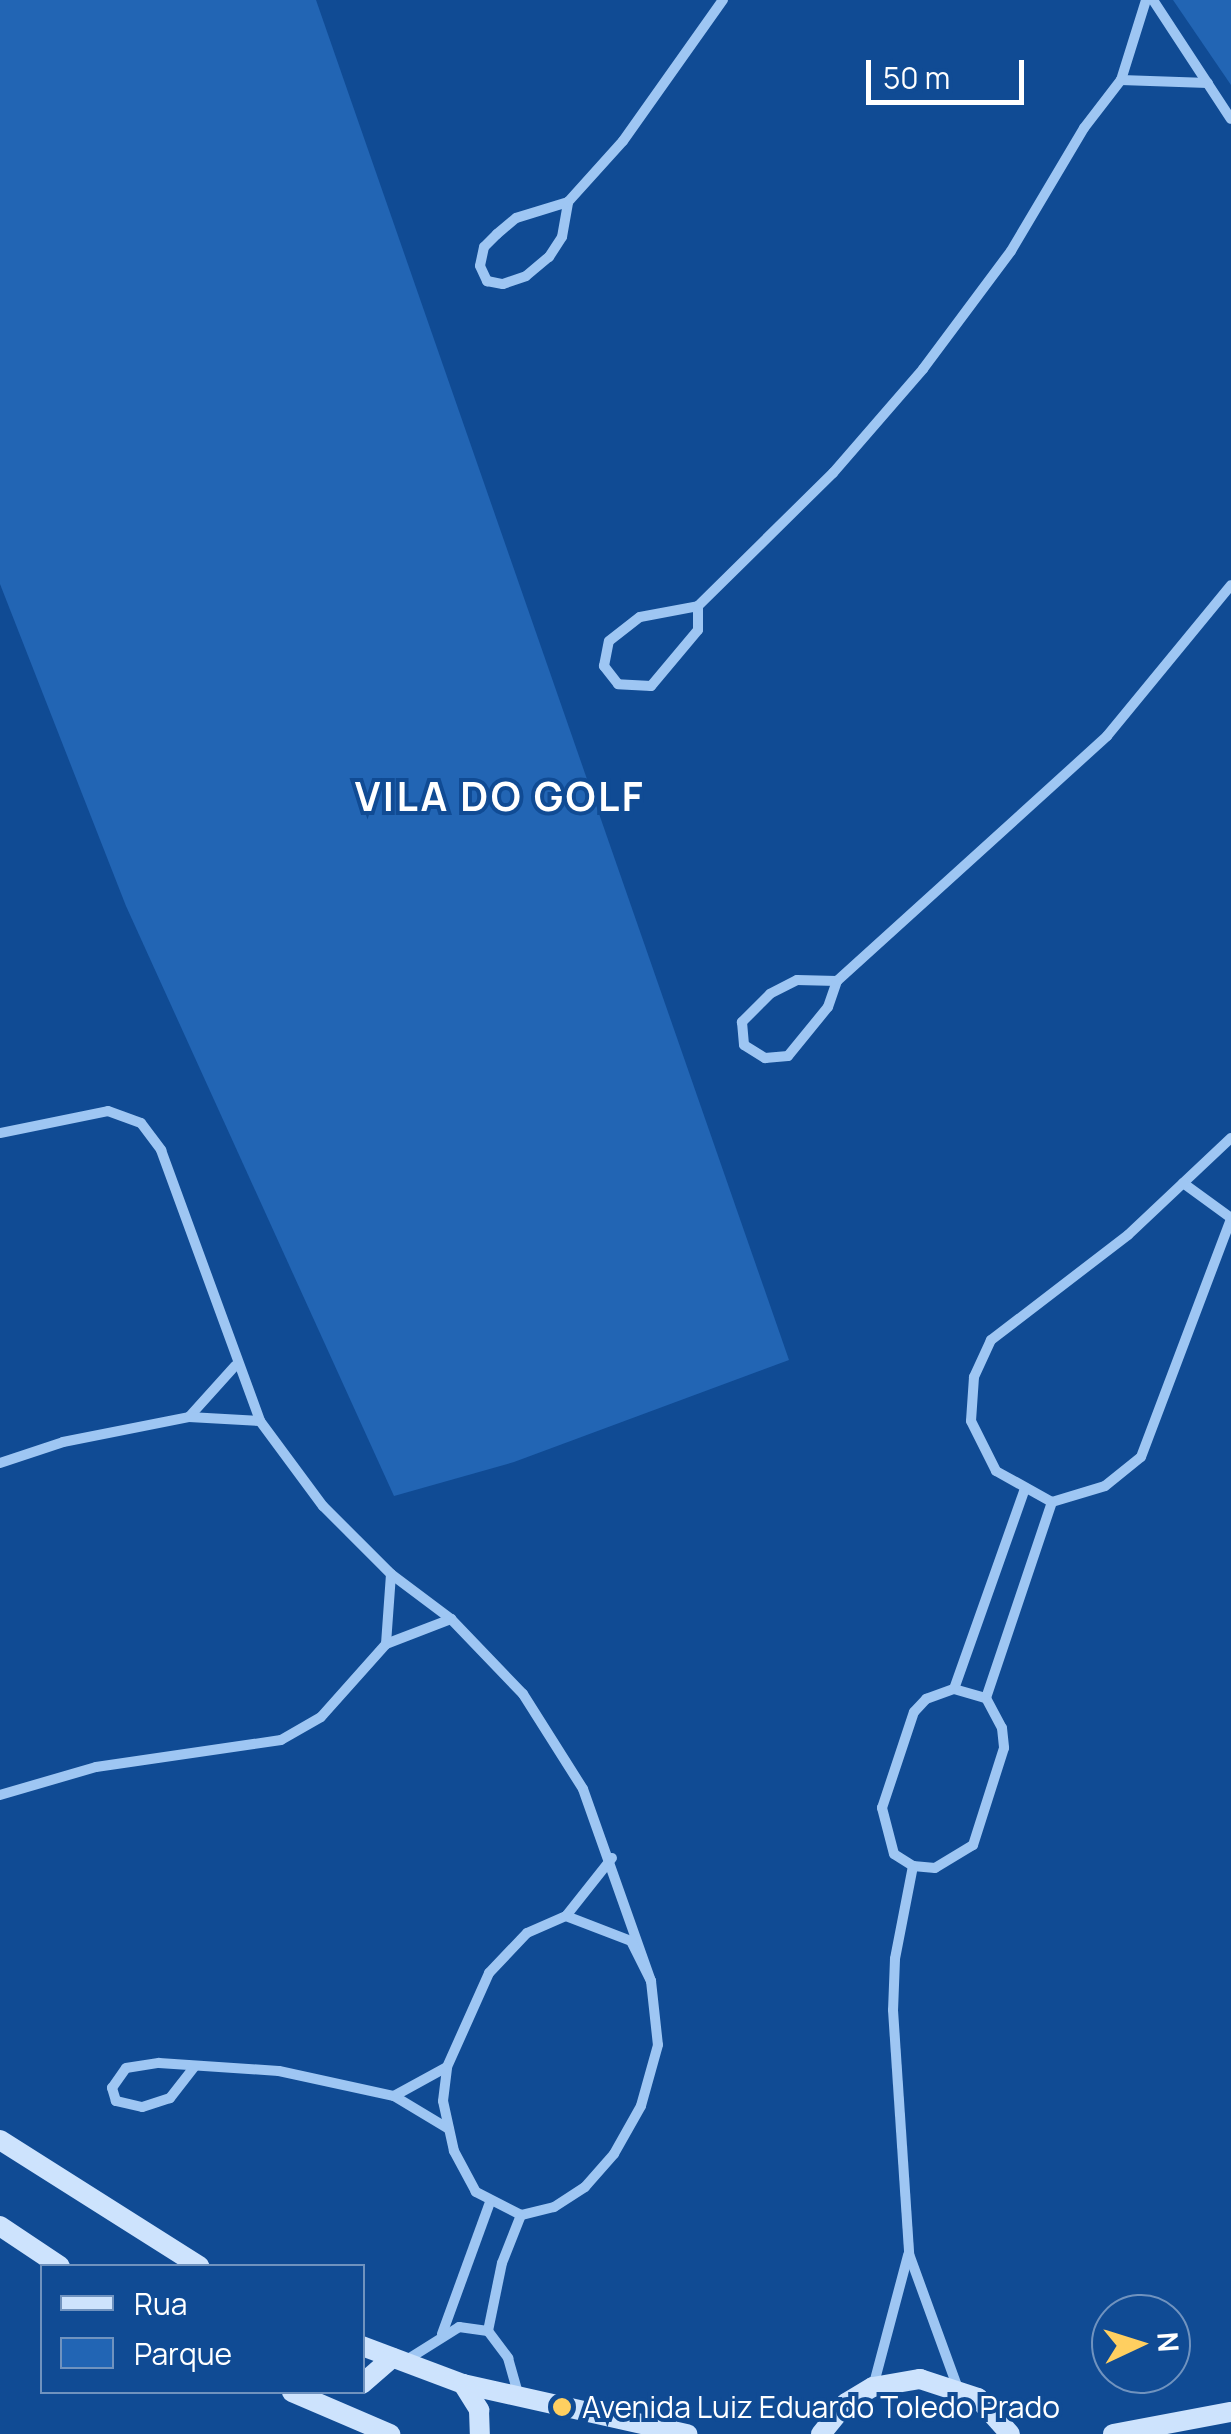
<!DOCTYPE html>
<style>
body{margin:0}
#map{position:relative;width:1231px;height:2434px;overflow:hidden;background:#104b94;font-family:Manrope,sans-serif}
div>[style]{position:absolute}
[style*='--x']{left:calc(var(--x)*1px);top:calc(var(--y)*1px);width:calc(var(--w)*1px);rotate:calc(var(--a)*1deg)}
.green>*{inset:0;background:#2265b4}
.minor>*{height:10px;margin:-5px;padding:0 5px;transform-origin:5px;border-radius:5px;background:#9ec6f3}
.secondary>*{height:20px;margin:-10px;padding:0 10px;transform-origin:10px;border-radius:10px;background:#cde3fd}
.dots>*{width:28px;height:28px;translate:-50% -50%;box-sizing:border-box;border:5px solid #104b94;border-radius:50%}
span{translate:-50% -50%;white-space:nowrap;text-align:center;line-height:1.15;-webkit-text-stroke:8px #104b94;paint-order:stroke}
.poi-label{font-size:30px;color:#fff}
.left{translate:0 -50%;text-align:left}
.district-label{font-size:40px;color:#fff;font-weight:700;letter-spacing:2.5px}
.legend{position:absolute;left:40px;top:2264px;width:325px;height:130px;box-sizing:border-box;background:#104b94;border:2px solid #7093bf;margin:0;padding:12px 18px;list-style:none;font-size:30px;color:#fff}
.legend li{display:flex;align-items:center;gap:20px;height:50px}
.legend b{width:50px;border:2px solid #7093bf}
.north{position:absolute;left:1091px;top:2294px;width:100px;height:100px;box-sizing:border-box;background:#104b94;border:2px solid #7093bf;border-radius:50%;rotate:86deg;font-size:28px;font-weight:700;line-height:40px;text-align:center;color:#fff}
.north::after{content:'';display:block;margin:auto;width:35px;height:45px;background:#ffcf60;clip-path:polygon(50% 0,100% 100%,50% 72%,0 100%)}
.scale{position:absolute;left:866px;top:60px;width:158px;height:45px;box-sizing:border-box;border:5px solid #fff;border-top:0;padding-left:12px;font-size:30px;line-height:35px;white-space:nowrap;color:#fff;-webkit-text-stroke:8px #104b94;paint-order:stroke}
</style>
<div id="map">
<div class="green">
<div style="clip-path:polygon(0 0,316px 0,789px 1360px,514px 1462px,394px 1496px,126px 906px,0 584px)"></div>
<div style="clip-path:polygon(1173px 0,1231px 0,1231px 85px)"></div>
</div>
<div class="minor">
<div style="--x:1153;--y:0;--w:142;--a:56.8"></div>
<div style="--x:1121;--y:80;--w:84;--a:-72.6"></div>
<div style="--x:568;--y:202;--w:54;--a:162.9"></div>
<div style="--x:516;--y:218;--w:25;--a:140"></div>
<div style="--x:497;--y:234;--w:18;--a:135"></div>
<div style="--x:484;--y:247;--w:19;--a:102"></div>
<div style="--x:480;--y:266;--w:17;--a:65"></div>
<div style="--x:487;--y:281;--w:16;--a:11"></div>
<div style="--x:503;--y:284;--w:24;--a:-19"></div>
<div style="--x:526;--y:276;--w:30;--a:-40"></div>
<div style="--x:549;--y:257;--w:24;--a:-57"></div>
<div style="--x:562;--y:237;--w:36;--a:-80"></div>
<div style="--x:568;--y:202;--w:82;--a:-48"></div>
<div style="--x:623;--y:141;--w:173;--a:-54.7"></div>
<div style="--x:698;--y:606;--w:24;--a:90"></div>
<div style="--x:698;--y:630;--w:73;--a:130"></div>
<div style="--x:651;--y:686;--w:33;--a:-177"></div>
<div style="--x:618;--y:684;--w:23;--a:-128"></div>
<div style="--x:604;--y:666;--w:25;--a:-79"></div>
<div style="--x:609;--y:641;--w:39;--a:-38"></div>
<div style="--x:640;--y:617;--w:59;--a:-10.7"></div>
<div style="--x:698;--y:606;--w:190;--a:-44.6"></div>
<div style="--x:833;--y:473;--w:138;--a:-49.1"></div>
<div style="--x:923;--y:369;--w:147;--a:-53.3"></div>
<div style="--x:1011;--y:251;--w:143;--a:-59.3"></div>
<div style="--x:1084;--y:128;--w:61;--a:-52.4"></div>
<div style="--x:1121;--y:80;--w:87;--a:2"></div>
<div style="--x:837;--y:981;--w:40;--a:-178.6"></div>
<div style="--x:797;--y:980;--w:30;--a:153"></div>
<div style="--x:770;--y:994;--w:40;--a:135"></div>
<div style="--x:742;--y:1022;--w:23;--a:85"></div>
<div style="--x:744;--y:1045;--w:25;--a:32"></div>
<div style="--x:765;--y:1058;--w:23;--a:-5"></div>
<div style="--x:788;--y:1056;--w:63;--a:-50.8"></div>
<div style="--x:828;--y:1007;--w:28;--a:-71"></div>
<div style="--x:837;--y:981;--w:365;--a:-42.2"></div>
<div style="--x:1107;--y:736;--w:195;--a:-50.6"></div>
<div style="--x:0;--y:1133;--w:110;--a:-11.5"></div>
<div style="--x:108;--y:1111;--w:35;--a:20"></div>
<div style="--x:141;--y:1123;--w:34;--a:53"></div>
<div style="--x:161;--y:1150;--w:289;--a:69.9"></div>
<div style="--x:260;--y:1421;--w:106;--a:53.5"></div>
<div style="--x:323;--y:1506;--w:96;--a:45"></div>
<div style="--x:391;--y:1574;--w:75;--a:36.9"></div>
<div style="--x:451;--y:1619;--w:104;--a:46.2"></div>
<div style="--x:523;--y:1694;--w:112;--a:57.7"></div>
<div style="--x:583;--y:1789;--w:204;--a:70.5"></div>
<div style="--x:1231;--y:1138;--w:141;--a:136.7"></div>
<div style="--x:1128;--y:1235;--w:173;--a:142.5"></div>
<div style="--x:991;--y:1340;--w:41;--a:114.7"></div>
<div style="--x:974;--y:1377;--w:44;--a:93.9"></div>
<div style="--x:971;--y:1421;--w:56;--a:63.4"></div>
<div style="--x:996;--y:1471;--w:64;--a:29"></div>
<div style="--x:1052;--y:1502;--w:55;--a:-16.8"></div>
<div style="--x:1105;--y:1486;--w:46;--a:-38.9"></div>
<div style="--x:1141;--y:1457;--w:254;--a:-69.3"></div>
<div style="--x:1183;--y:1183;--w:59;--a:36.1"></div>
<div style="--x:189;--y:1417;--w:69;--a:-48"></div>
<div style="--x:0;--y:1463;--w:66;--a:-18.4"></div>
<div style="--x:63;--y:1442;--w:128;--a:-11.2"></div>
<div style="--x:189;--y:1417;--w:71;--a:3.2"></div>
<div style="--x:386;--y:1644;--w:70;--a:-85.9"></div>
<div style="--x:954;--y:1689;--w:33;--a:16"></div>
<div style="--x:986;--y:1698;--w:34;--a:62"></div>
<div style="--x:1002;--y:1728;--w:20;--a:84"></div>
<div style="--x:1004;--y:1748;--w:102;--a:107.7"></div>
<div style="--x:973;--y:1845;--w:44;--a:148.8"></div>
<div style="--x:935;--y:1868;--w:22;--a:-175"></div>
<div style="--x:913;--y:1866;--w:22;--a:-148"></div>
<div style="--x:894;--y:1854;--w:48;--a:-104.6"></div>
<div style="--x:882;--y:1808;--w:101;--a:-71.6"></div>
<div style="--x:914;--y:1712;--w:18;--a:-47"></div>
<div style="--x:926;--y:1699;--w:30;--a:-20"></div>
<div style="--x:954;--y:1689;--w:212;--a:-70.5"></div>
<div style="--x:986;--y:1698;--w:207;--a:-71.4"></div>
<div style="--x:0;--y:1795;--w:100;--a:-16.3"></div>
<div style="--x:96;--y:1767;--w:187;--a:-8.3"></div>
<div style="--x:281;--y:1740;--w:46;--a:-29.9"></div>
<div style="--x:321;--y:1717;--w:98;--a:-48.3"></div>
<div style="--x:386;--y:1644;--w:70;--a:-21"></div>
<div style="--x:913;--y:1866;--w:95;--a:101"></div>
<div style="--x:895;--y:1959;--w:51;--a:92.2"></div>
<div style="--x:893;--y:2010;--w:245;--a:86.2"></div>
<div style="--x:909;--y:2254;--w:140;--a:70"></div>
<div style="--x:566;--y:1916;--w:70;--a:21"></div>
<div style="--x:631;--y:1941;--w:45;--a:63.4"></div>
<div style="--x:651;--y:1981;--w:64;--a:83.8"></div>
<div style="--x:658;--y:2045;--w:63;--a:105.6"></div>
<div style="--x:641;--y:2106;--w:55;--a:119.4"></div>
<div style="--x:614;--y:2154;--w:44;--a:131.3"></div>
<div style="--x:585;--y:2187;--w:37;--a:147"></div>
<div style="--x:554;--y:2207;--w:34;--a:166"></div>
<div style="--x:521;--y:2215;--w:51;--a:-152.9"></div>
<div style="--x:476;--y:2192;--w:47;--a:-118.2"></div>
<div style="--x:454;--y:2151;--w:51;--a:-102.4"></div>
<div style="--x:443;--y:2101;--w:34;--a:-83"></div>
<div style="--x:447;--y:2067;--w:103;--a:-65.9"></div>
<div style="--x:489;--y:1973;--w:55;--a:-46.5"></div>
<div style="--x:527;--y:1933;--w:43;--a:-23.6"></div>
<div style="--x:566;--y:1916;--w:74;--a:-51.6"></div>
<div style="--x:195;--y:2066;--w:41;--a:128"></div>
<div style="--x:170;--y:2098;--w:29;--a:162"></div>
<div style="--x:142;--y:2107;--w:27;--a:-167"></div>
<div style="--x:116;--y:2101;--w:14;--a:-107"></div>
<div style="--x:112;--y:2088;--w:24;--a:-55"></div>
<div style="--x:126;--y:2068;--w:33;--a:-9"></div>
<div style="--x:159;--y:2063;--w:120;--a:3.8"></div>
<div style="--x:279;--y:2071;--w:118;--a:12.3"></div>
<div style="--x:394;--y:2096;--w:64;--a:31"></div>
<div style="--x:394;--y:2096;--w:60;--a:-28.7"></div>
<div style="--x:488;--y:2331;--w:69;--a:-78.4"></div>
<div style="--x:502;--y:2263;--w:52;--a:-68.4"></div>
<div style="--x:442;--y:2334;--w:140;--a:-70"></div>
<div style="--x:405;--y:2361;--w:64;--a:-32.2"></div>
<div style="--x:459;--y:2327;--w:29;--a:8"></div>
<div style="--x:488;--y:2331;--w:34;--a:53"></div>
<div style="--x:508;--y:2358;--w:41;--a:74.2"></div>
<div style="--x:873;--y:2387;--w:137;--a:-75.1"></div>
</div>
<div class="secondary">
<div style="--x:0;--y:2140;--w:236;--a:32.3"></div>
<div style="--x:0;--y:2226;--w:72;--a:33.7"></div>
<div style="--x:362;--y:2346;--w:108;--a:20.6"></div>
<div style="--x:463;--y:2384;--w:230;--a:12.6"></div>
<div style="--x:362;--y:2384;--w:40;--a:-41"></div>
<div style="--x:463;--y:2384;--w:31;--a:58"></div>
<div style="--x:479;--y:2410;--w:24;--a:88"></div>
<div style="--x:292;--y:2392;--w:107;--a:23.2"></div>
<div style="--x:821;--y:2434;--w:40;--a:-51"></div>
<div style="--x:846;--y:2403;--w:31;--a:-31"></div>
<div style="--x:873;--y:2387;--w:48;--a:-9.7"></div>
<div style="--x:920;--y:2379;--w:61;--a:18.1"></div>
<div style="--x:978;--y:2398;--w:48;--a:48.4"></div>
<div style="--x:1113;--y:2434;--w:120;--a:-10.6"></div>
</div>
<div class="dots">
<div style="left:562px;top:2407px;background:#ffcf60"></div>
</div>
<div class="poi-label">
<span class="left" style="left:582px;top:2407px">Avenida Luiz Eduardo Toledo Prado</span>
</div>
<div class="district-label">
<span style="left:500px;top:796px">VILA DO GOLF</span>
</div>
<ul class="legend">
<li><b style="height:12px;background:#cde3fd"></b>Rua</li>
<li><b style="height:28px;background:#2265b4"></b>Parque</li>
</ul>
<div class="north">N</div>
<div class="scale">50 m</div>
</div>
